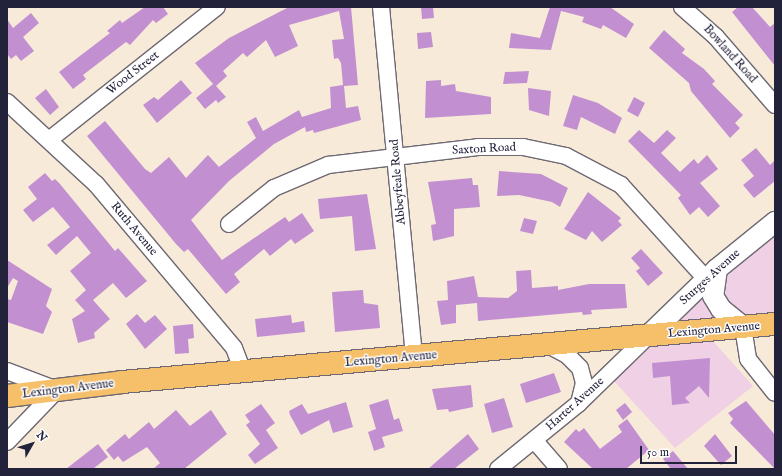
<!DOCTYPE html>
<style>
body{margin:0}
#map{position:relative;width:782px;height:476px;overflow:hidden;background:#f8ead8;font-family:"IM FELL English",serif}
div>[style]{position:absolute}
.built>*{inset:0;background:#f0d0e4}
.building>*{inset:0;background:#c290d1}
.roads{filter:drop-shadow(1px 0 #6d6872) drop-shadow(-1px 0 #6d6872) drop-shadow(0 1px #6d6872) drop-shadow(0 -1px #6d6872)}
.minor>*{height:16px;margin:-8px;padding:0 8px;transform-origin:8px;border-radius:8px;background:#fff}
.tertiary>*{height:20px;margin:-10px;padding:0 10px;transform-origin:10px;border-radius:10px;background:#fff}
.primary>*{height:22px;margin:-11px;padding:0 11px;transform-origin:11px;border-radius:11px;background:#f6c06b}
span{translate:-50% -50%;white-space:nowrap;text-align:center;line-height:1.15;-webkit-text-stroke:3px #fff;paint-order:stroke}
.street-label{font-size:12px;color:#22223b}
.frame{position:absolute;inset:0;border:8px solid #22223b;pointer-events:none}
.north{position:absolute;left:12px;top:424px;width:40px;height:40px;-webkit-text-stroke:3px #fff;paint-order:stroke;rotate:51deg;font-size:11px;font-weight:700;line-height:16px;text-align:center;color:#22223b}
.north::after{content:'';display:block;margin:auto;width:14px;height:18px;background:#22223b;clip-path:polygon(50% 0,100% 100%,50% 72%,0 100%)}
.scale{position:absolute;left:640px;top:446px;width:97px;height:18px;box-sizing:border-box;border:2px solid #22223b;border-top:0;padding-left:5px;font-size:12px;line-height:14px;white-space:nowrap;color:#22223b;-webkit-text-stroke:3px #fff;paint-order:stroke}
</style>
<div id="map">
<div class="built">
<div style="clip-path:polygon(775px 232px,775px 329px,705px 332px,753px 386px,675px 448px,614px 381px)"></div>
</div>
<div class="building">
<div style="clip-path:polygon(145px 7px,163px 7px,168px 14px,156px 23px,153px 20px,130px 45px,126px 42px,83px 75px,86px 79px,73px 89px,59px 72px,110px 33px,107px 31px,120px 20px,122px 23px)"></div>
<div style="clip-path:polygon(289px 7px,351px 7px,358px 85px,344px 86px,346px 108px,358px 106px,361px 120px,314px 133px,313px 130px,306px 132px,305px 127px,274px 144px,229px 181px,191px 220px,222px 260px,285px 217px,289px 222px,302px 213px,314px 231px,295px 244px,291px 239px,270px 256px,264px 249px,234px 274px,240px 282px,226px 294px,188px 249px,184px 252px,176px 244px,87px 136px,105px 121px,145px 169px,151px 173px,169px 157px,186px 178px,208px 155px,219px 167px,256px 138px,247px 122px,256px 117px,263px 131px,299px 110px,302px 117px,331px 108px,330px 87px,343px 85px,341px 63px,338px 58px,334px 59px,332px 40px,344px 39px,339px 11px,289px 25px,298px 46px,275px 57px,266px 40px,247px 57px,243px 53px,223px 71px,227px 76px,216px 86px,226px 97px,218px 103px,216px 100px,205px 109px,196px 98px,213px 84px,195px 63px,229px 38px)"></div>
<div style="clip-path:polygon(421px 7px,433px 7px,434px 18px,422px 19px)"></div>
<div style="clip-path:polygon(550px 7px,610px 7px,634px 24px,626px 38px,603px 25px,601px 29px,582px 22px,584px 17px,561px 11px,551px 50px,509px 48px,511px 33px,540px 38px)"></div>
<div style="clip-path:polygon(738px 7px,752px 7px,770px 27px,775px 23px,775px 66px,732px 12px)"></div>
<div style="clip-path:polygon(31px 13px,39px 23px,23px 37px,34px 51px,21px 61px,16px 55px,11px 59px,7px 54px,7px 19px,13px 28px)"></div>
<div style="clip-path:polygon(664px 30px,685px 49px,682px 53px,704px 69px,715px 81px,712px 84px,743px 115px,735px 123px,740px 128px,730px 138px,691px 91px,689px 83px,649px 48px)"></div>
<div style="clip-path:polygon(431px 32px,433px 47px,418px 49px,417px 33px)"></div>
<div style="clip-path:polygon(529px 71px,527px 83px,503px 84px,505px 72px)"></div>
<div style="clip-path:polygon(181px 80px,192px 93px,157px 123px,143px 105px,154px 97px,158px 100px)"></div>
<div style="clip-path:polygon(441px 80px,441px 86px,455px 84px,456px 91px,491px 97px,491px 114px,425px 118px,426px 81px)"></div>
<div style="clip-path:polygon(528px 88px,551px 91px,549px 116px,529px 110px)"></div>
<div style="clip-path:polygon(46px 89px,59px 107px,50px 115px,35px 98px)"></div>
<div style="clip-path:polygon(573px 95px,598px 103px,622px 118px,615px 134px,581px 117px,577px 130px,563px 126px)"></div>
<div style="clip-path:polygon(634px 97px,645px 103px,638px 117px,627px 111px)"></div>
<div style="clip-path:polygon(639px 130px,654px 143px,667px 130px,676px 138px,661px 153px,680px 172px,694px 159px,698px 164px,707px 155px,718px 169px,700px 183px,720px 206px,708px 217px,699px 207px,690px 215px,678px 198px,681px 195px,628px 141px)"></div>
<div style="clip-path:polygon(756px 148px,770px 165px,775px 160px,775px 181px,754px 198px,743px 185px,754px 176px,741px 160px)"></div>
<div style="clip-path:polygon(499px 171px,541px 174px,568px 188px,560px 207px,552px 202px,519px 195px,497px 196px)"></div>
<div style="clip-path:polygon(45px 173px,52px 181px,55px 179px,60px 184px,115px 251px,118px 248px,147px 281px,126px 298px,113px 283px,93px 300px,110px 319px,94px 333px,95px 338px,78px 343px,72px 319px,85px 311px,75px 300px,86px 290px,70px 271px,91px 253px,77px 236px,56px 255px,47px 245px,70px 227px,53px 207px,33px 222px,23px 210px,37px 199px,28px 187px)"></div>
<div style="clip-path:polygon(472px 178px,473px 185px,478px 185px,480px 207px,454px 209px,454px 236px,433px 241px,431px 225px,436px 224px,428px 182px)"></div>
<div style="clip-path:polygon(588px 192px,621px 218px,618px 221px,622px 225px,602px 242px,592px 231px,586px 240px,564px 229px)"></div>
<div style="clip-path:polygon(367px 194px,376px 249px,355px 251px,352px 216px,320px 219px,318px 199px)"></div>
<div style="clip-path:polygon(524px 218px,537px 221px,533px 234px,520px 231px)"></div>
<div style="clip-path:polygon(641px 249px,663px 273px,648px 286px,636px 271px,640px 268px,631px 258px)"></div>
<div style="clip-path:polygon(7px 260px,52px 289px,46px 306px,52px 312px,43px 334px,7px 322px,7px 299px,11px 300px,18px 281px,13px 278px,7px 288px)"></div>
<div style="clip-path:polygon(531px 270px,532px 288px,558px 286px,558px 290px,589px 284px,625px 284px,627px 308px,591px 310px,592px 314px,583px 315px,582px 312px,478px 321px,477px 303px,456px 305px,456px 323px,441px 325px,437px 301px,448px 300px,447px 281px,474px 276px,478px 297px,508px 298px,517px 291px,516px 271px)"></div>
<div style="clip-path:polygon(363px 290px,364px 303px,378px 305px,380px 328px,335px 332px,332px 292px)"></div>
<div style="clip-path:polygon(137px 314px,145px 323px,155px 315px,167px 329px,145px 349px,126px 324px)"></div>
<div style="clip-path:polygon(291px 315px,292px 323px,304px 321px,305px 332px,257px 337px,255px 319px)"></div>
<div style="clip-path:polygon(193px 324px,194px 338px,188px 339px,189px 353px,175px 354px,173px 326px)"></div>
<div style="clip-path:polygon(710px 358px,709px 398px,699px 386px,685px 398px,690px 403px,672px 405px,670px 376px,653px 378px,652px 363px)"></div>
<div style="clip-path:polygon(554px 373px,561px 392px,526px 403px,520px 384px)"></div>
<div style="clip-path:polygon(471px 385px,473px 407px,449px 412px,448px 409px,437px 410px,432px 389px)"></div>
<div style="clip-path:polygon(504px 398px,513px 427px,492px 433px,484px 404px)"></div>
<div style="clip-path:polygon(388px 399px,394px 420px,399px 418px,403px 431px,382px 437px,385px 447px,374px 451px,368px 432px,376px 429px,369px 405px)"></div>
<div style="clip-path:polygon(746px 401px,775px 435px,775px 469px,730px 423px,733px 419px,728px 413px)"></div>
<div style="clip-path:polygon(346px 402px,353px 427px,333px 433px,329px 420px,301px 435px,290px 415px,289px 411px,302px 404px,308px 414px)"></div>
<div style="clip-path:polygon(625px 403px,632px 412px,623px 420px,616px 410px)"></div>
<div style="clip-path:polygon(261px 404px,275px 423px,266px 430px,278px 448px,255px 464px,248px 455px,260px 444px,246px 425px,250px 422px,245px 415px)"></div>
<div style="clip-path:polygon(176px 410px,190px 426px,211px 410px,227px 434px,184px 469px,153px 469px,160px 463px,147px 447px,123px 462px,118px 456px,114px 460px,106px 450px,125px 434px,129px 439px,149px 422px,154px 429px)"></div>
<div style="clip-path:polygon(627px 419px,649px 450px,626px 469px,593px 469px,564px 442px,576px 429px,579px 432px,584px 428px,600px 449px,622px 432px,618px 426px)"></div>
<div style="clip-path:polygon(468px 434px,479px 449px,454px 469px,428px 469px)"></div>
<div style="clip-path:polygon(715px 434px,732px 456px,721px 465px,704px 446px)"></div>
<div style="clip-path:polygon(98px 444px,108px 457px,93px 469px,66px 469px)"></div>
<div style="clip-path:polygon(673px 451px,688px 469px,671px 469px,663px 459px)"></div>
</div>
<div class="roads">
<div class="minor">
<div style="left:381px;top:7px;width:351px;rotate:84.6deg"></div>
<div style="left:682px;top:7px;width:45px;rotate:41.4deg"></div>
<div style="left:716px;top:37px;width:90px;rotate:49.1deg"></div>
<div style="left:7px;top:102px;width:121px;rotate:42.7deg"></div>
<div style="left:96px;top:184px;width:214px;rotate:49.9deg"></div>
<div style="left:234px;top:348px;width:25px;rotate:69deg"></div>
<div style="left:49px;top:140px;width:214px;rotate:-38.4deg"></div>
<div style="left:229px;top:224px;width:58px;rotate:-38.7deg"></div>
<div style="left:274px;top:188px;width:59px;rotate:-23.1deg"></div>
<div style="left:328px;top:165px;width:151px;rotate:-6.8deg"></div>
<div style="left:478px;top:147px;width:45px"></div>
<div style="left:523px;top:147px;width:44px;rotate:11.8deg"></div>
<div style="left:566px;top:156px;width:62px;rotate:27.8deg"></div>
<div style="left:621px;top:185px;width:127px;rotate:47.9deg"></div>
<div style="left:743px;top:327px;width:32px;rotate:81deg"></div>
<div style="left:748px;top:359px;width:43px;rotate:51.5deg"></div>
<div style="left:546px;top:344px;width:24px;rotate:28deg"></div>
<div style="left:567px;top:355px;width:18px;rotate:45deg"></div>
<div style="left:580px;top:368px;width:16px;rotate:75deg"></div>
<div style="left:584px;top:383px;width:21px;rotate:104deg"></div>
<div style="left:7px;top:371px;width:53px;rotate:20.8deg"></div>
<div style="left:57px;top:390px;width:72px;rotate:133.9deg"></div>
<div style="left:534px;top:440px;width:38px;rotate:49deg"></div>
<div style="left:498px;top:469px;width:103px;rotate:-39.1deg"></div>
<div style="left:578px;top:404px;width:98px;rotate:-44.2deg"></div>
</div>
<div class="tertiary">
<div style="left:717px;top:269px;width:27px;rotate:98deg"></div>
<div style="left:713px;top:296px;width:15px;rotate:58deg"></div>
<div style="left:721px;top:309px;width:28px;rotate:39deg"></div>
<div style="left:648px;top:336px;width:96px;rotate:-44.2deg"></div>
<div style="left:717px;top:269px;width:75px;rotate:-39deg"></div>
</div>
<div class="primary">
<div style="left:7px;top:396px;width:116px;rotate:-6.9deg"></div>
<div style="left:122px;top:382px;width:656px;rotate:-5.08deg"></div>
</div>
</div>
<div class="street-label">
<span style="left:730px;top:54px;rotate:48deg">Bowland Road</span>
<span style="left:133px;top:73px;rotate:-38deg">Wood Street</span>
<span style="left:484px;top:149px;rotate:-3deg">Saxton Road</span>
<span style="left:398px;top:182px;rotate:-95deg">Abbeyfeale Road</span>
<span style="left:134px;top:229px;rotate:50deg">Ruth Avenue</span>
<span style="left:710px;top:277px;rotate:-42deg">Sturges Avenue</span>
<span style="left:714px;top:330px;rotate:-5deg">Lexington Avenue</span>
<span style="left:391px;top:359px;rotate:-5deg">Lexington Avenue</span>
<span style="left:68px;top:389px;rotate:-7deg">Lexington Avenue</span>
<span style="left:575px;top:404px;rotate:-42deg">Harter Avenue</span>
</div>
<div class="frame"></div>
<div class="north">N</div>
<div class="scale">50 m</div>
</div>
